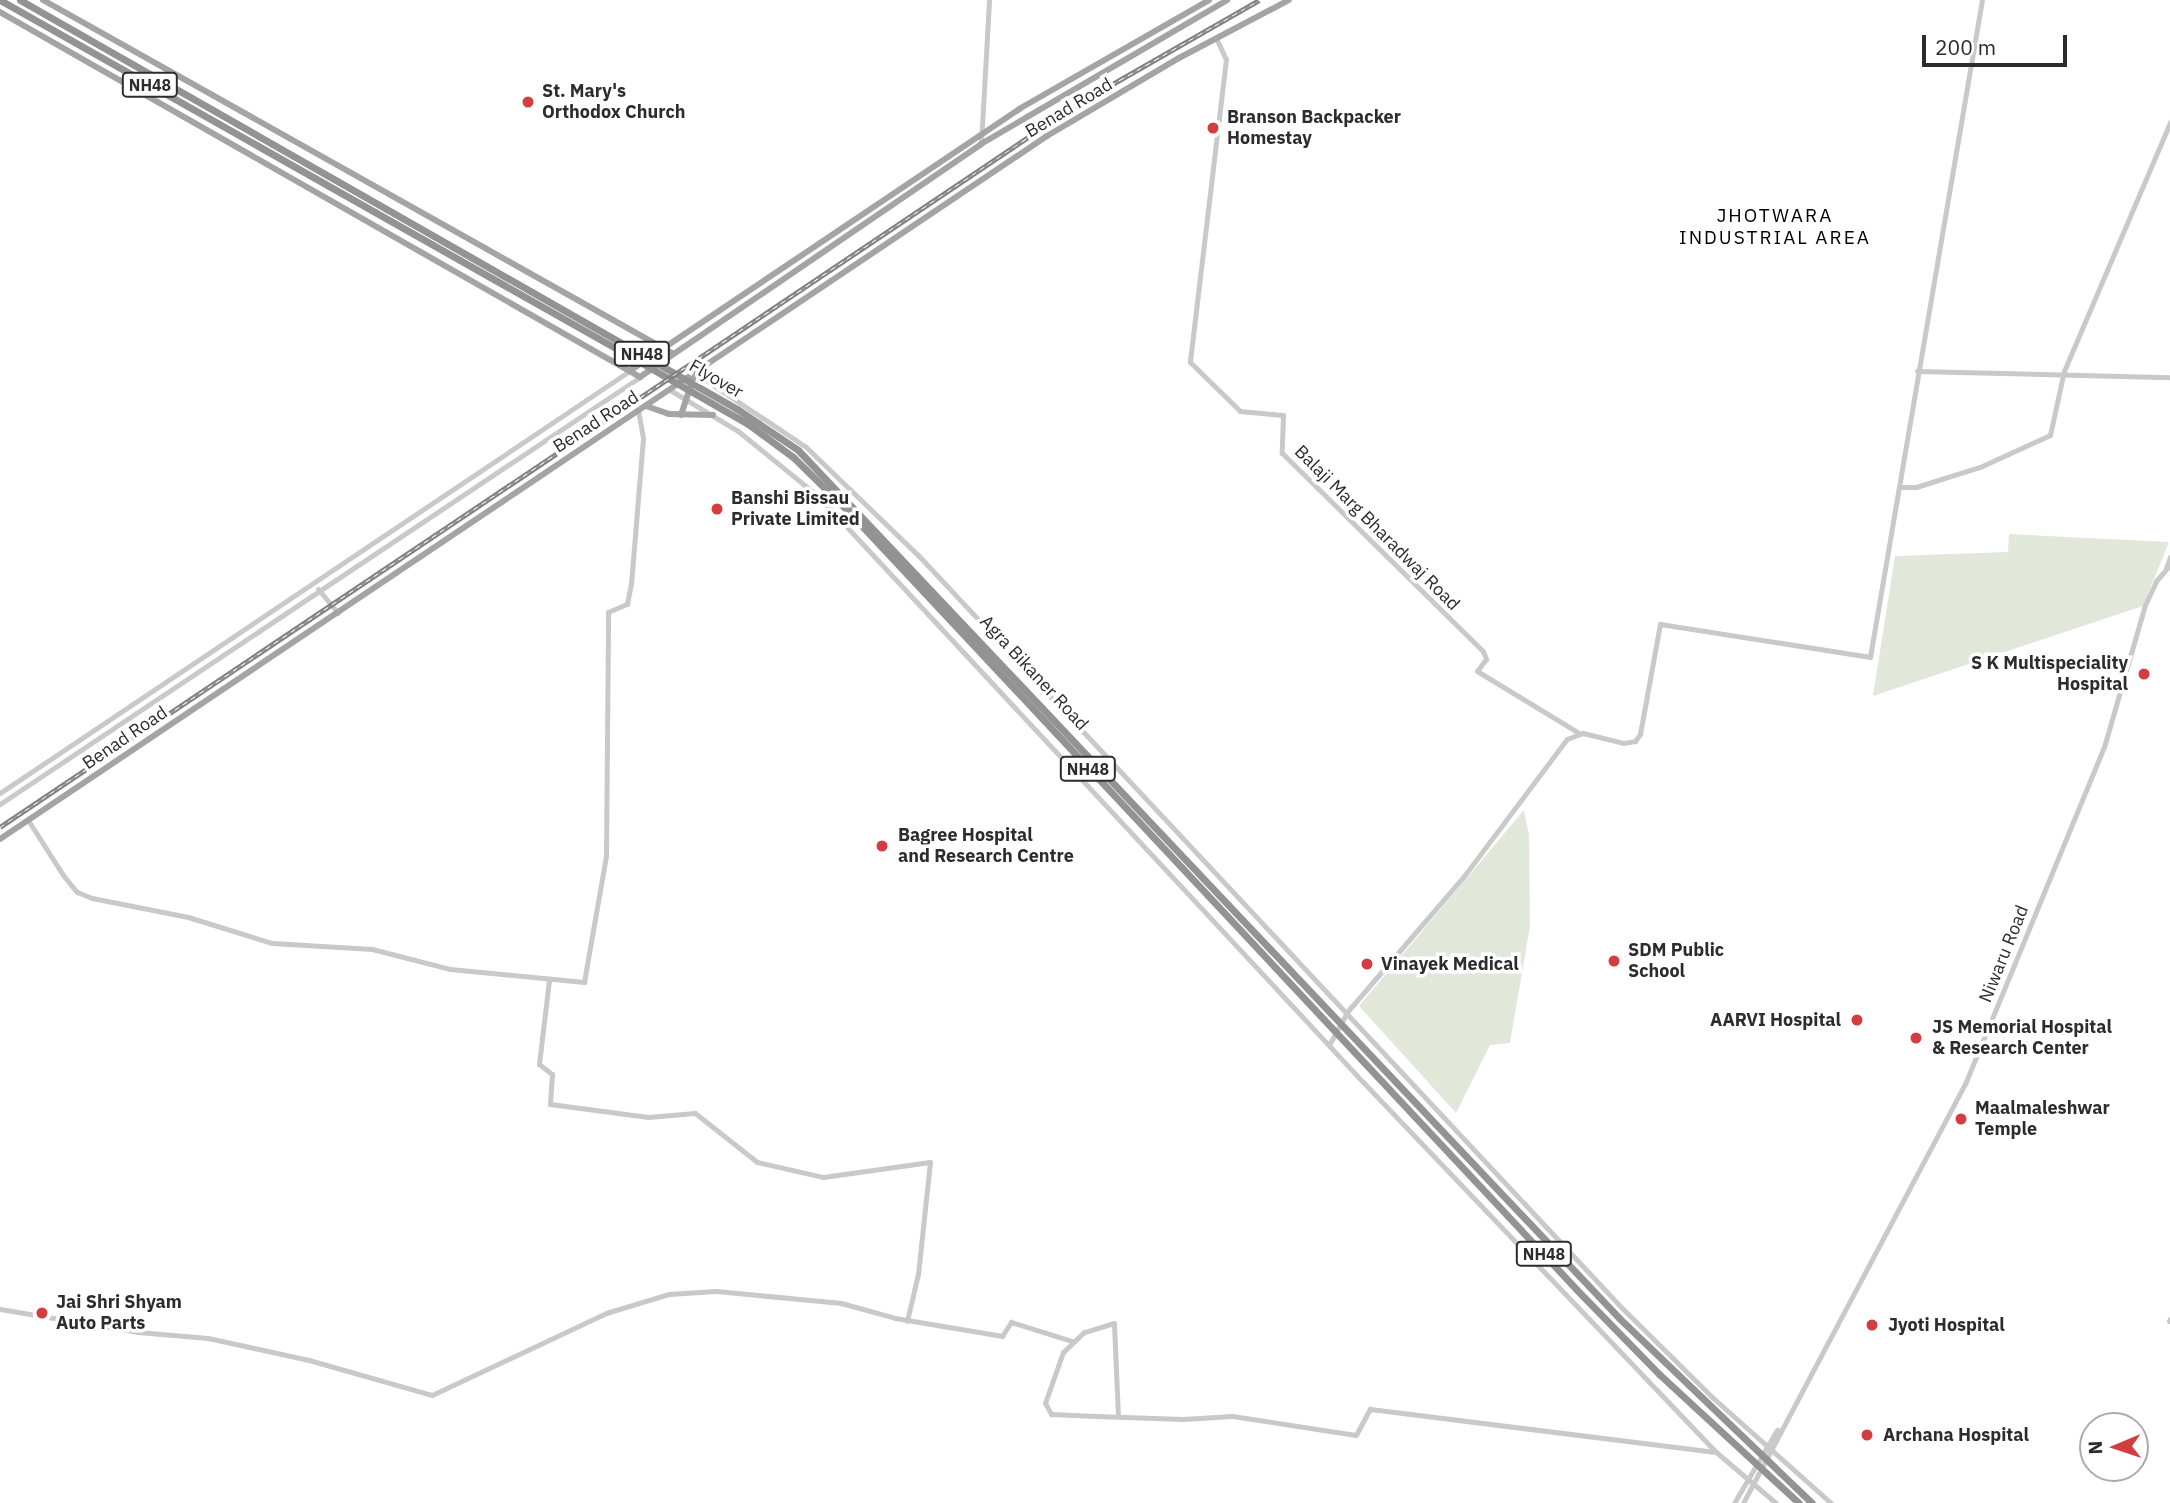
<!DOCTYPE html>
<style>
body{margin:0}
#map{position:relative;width:2170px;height:1503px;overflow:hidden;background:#fff;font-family:"IBM Plex Sans",sans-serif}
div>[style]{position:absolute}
.green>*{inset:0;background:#e1e8da}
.minor>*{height:5px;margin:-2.5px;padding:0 2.5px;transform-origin:2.5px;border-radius:2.5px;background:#c9c9c9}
.major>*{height:6px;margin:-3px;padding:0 3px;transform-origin:3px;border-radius:3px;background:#a4a4a4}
.highway>*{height:7px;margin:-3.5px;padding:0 3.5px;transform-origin:3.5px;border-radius:3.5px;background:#939393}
.rail>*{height:4.5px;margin-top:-2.25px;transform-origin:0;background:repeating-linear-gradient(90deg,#fff 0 5px,#818181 0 10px);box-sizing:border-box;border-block:2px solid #818181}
.dots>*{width:19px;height:19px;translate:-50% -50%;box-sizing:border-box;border:4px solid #fff;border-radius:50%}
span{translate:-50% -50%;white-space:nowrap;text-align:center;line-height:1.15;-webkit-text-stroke:7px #fff;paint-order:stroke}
.shield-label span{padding:2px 5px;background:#fff;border:2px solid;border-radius:5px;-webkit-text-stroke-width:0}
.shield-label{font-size:16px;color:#2c2c2c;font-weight:700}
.poi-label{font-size:18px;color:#2c2c2c;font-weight:700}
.left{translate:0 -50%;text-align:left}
.right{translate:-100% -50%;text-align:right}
.street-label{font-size:18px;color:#2c2c2c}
.neighbourhood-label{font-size:19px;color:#000;letter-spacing:2px}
.north{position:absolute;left:2079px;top:1412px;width:70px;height:70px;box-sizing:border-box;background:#fff;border:2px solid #ababab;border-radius:50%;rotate:268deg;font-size:19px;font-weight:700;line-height:28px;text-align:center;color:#2c2c2c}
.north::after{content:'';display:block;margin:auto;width:24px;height:32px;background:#d23e40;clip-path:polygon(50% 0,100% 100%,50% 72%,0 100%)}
.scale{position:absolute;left:1922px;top:35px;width:145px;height:32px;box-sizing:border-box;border:4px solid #2c2c2c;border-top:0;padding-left:9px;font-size:21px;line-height:24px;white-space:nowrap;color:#2c2c2c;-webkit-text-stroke:5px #fff;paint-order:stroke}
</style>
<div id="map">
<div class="green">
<div style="clip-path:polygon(2009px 534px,2169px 542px,2143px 606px,1873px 696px,1895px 556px,2008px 552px)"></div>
<div style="clip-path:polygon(1524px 810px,1529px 835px,1530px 926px,1510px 1043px,1490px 1045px,1456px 1113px,1359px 1006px)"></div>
</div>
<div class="minor">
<div style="left:1216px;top:38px;width:23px;rotate:65deg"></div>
<div style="left:1226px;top:59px;width:305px;rotate:96.8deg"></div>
<div style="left:1190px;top:362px;width:70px;rotate:44.4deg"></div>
<div style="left:1240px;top:411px;width:43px;rotate:5.3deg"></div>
<div style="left:1283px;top:415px;width:38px;rotate:92deg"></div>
<div style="left:1282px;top:453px;width:282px;rotate:44.6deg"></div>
<div style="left:1483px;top:651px;width:9px;rotate:69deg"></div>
<div style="left:1486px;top:659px;width:15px;rotate:127deg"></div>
<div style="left:1477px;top:671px;width:119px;rotate:31.3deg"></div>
<div style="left:981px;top:144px;width:144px;rotate:-86.8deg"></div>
<div style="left:1917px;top:371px;width:253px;rotate:1.4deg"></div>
<div style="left:695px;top:373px;width:133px;rotate:33.7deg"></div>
<div style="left:806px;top:447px;width:156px;rotate:44deg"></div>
<div style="left:918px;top:555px;width:1031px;rotate:46.93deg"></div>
<div style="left:1622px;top:1308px;width:127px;rotate:44.7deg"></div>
<div style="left:1712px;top:1397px;width:159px;rotate:41.7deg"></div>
<div style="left:670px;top:390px;width:79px;rotate:31.1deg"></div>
<div style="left:738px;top:431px;width:103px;rotate:39.1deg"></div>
<div style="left:818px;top:496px;width:800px;rotate:47.08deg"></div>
<div style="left:1363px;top:1082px;width:511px;rotate:46.35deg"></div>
<div style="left:1716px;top:1452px;width:79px;rotate:40.4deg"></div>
<div style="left:1899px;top:487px;width:17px"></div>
<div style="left:1916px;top:487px;width:67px;rotate:-17.4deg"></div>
<div style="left:1980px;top:467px;width:77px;rotate:-24.6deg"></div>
<div style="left:2050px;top:435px;width:66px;rotate:-77.7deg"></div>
<div style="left:2064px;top:371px;width:271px;rotate:-66.9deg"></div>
<div style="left:2166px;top:568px;width:12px;rotate:-70deg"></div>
<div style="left:318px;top:589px;width:31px;rotate:50deg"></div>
<div style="left:0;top:793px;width:760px;rotate:-33.84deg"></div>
<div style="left:0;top:804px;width:769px;rotate:-33.71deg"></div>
<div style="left:28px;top:820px;width:65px;rotate:57.5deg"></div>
<div style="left:63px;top:875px;width:22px;rotate:51deg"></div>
<div style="left:77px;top:892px;width:16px;rotate:22deg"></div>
<div style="left:92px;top:898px;width:98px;rotate:11.2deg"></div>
<div style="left:188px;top:917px;width:88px;rotate:17.2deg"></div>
<div style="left:272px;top:943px;width:100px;rotate:3.4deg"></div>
<div style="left:372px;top:949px;width:81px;rotate:14.4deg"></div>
<div style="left:450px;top:969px;width:135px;rotate:5.5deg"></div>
<div style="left:584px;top:982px;width:128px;rotate:-80.1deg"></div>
<div style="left:606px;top:856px;width:244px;rotate:-89.5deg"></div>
<div style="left:608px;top:612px;width:21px;rotate:-23deg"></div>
<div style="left:627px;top:604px;width:20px;rotate:-79deg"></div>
<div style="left:631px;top:584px;width:146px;rotate:-85.3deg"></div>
<div style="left:643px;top:438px;width:28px;rotate:-100deg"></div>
<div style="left:549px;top:980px;width:85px;rotate:96.8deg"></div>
<div style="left:539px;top:1064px;width:16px;rotate:38deg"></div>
<div style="left:552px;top:1074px;width:30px;rotate:94deg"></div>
<div style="left:550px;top:1104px;width:99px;rotate:7.6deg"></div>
<div style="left:648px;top:1117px;width:47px;rotate:-4.9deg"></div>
<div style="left:695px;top:1113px;width:79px;rotate:38.3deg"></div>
<div style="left:757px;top:1162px;width:68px;rotate:12.8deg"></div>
<div style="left:823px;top:1177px;width:108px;rotate:-8deg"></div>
<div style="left:930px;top:1162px;width:113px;rotate:96.1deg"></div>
<div style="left:918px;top:1274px;width:48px;rotate:103.2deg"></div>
<div style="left:1329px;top:1045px;width:38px;rotate:-61deg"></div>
<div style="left:1347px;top:1012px;width:179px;rotate:-49.3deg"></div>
<div style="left:1464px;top:876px;width:171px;rotate:-53.1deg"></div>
<div style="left:1567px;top:739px;width:17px;rotate:-21deg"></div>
<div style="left:1583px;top:733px;width:41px;rotate:14deg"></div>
<div style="left:1623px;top:743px;width:12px;rotate:-9deg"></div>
<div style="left:1635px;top:741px;width:9px;rotate:-54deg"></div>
<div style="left:1640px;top:734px;width:112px;rotate:-79.7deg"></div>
<div style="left:1660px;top:624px;width:213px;rotate:8.9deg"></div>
<div style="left:1870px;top:657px;width:666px;rotate:-80.33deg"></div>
<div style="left:0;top:1309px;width:140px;rotate:9.5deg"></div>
<div style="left:138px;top:1332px;width:70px;rotate:4.9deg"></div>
<div style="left:208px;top:1338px;width:103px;rotate:12.3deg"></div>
<div style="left:309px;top:1360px;width:128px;rotate:15.9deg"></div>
<div style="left:432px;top:1395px;width:192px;rotate:-25.2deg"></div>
<div style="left:606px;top:1313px;width:66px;rotate:-16.8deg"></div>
<div style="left:669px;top:1294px;width:47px;rotate:-3.7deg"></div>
<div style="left:716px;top:1291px;width:126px;rotate:5.5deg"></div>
<div style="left:841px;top:1303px;width:56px;rotate:15.5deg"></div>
<div style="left:895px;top:1318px;width:109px;rotate:9.5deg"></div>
<div style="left:1002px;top:1336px;width:17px;rotate:-57deg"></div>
<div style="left:1011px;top:1322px;width:64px;rotate:17.3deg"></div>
<div style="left:2169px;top:1321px;width:2px;rotate:-63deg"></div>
<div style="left:1118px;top:1416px;width:93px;rotate:-92.5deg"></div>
<div style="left:1114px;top:1323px;width:31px;rotate:163deg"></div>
<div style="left:1084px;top:1332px;width:29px;rotate:136deg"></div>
<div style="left:1063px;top:1352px;width:54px;rotate:109.4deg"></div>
<div style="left:1045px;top:1403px;width:13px;rotate:61deg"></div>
<div style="left:1051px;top:1414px;width:45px;rotate:2.5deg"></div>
<div style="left:1096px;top:1416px;width:87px;rotate:2deg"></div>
<div style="left:1183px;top:1419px;width:49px;rotate:-3.5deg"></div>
<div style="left:1232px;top:1416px;width:125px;rotate:8.7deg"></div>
<div style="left:1356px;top:1435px;width:30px;rotate:-62deg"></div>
<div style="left:1370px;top:1409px;width:348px;rotate:7.1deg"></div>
<div style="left:1734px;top:1503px;width:85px;rotate:-59.5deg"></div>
<div style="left:1743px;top:1503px;width:474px;rotate:-62.1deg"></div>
<div style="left:1965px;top:1084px;width:365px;rotate:-67.6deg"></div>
<div style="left:2104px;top:747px;width:148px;rotate:-73.9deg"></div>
<div style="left:2145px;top:605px;width:26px;rotate:-65deg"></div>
<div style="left:2156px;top:581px;width:21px;rotate:-49deg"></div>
</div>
<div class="major">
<div style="left:43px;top:0;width:721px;rotate:29.3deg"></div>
<div style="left:0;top:12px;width:737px;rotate:29.7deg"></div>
<div style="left:640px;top:377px;width:413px;rotate:-34.3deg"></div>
<div style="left:981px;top:144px;width:285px;rotate:-30.3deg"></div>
<div style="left:631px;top:370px;width:468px;rotate:-33.9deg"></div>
<div style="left:1019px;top:109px;width:219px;rotate:-29.8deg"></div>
<div style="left:646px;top:406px;width:24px;rotate:19deg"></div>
<div style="left:669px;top:414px;width:44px;rotate:1.3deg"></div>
<div style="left:681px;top:415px;width:44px;rotate:-71.6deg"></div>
<div style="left:0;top:839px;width:1261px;rotate:-33.88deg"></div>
<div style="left:1047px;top:136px;width:153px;rotate:-30.6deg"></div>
<div style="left:1179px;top:58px;width:124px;rotate:-27.8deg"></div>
</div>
<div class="highway">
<div style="left:0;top:0;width:735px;rotate:29.49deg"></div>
<div style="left:640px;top:362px;width:125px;rotate:29.9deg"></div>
<div style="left:748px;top:424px;width:56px;rotate:36.3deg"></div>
<div style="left:793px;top:457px;width:78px;rotate:44.5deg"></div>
<div style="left:849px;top:512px;width:1064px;rotate:46.9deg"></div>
<div style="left:1576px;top:1289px;width:119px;rotate:45.7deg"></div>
<div style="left:1659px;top:1374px;width:190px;rotate:42.7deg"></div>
<div style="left:20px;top:0;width:825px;rotate:29.7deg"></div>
<div style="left:737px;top:409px;width:73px;rotate:33.9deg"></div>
<div style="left:798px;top:450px;width:1195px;rotate:46.59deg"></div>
<div style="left:1619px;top:1318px;width:267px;rotate:43.8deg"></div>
</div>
<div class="rail">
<div style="left:0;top:827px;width:1296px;rotate:-33.86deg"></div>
<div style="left:1076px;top:105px;width:211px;rotate:-29.8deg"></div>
</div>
<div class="dots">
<div style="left:528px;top:102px;background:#d23e40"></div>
<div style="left:1213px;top:128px;background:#d23e40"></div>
<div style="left:717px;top:509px;background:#d23e40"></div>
<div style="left:2144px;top:674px;background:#d23e40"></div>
<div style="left:882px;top:846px;background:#d23e40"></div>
<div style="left:1614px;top:961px;background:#d23e40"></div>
<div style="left:1367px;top:964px;background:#d23e40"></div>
<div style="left:1857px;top:1020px;background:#d23e40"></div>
<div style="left:1916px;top:1038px;background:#d23e40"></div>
<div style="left:1961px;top:1119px;background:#d23e40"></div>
<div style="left:42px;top:1313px;background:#d23e40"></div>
<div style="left:1872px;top:1325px;background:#d23e40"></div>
<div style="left:1867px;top:1435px;background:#d23e40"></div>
</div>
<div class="shield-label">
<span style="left:150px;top:85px">NH48</span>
<span style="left:642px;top:354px">NH48</span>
<span style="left:1088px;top:769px">NH48</span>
<span style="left:1544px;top:1254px">NH48</span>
</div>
<div class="poi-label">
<span class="left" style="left:542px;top:102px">St. Mary's<br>Orthodox Church</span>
<span class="left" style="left:1227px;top:128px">Branson Backpacker<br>Homestay</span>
<span class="left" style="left:731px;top:509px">Banshi Bissau<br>Private Limited</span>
<span class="right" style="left:2128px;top:674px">S K Multispeciality<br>Hospital</span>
<span class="left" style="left:898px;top:846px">Bagree Hospital<br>and Research Centre</span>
<span class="left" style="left:1628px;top:961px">SDM Public<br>School</span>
<span class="left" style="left:1381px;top:964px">Vinayek Medical</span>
<span class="right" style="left:1841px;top:1020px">AARVI Hospital</span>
<span class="left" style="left:1932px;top:1038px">JS Memorial Hospital<br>&amp; Research Center</span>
<span class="left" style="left:1975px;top:1119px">Maalmaleshwar<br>Temple</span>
<span class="left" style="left:56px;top:1313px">Jai Shri Shyam<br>Auto Parts</span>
<span class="left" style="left:1888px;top:1325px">Jyoti Hospital</span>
<span class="left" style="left:1883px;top:1435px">Archana Hospital</span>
</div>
<div class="street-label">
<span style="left:1069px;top:108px;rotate:-31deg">Benad Road</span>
<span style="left:716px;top:379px;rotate:30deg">Flyover</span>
<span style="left:596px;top:422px;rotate:-33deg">Benad Road</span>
<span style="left:1377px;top:528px;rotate:45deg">Balaji Marg Bharadwaj Road</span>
<span style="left:1034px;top:673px;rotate:47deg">Agra Bikaner Road</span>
<span style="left:125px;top:738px;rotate:-34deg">Benad Road</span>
<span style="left:2004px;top:954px;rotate:-68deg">Niwaru Road</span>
</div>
<div class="neighbourhood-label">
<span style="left:1775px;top:227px">JHOTWARA<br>INDUSTRIAL AREA</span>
</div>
<div class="north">N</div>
<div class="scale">200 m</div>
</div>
